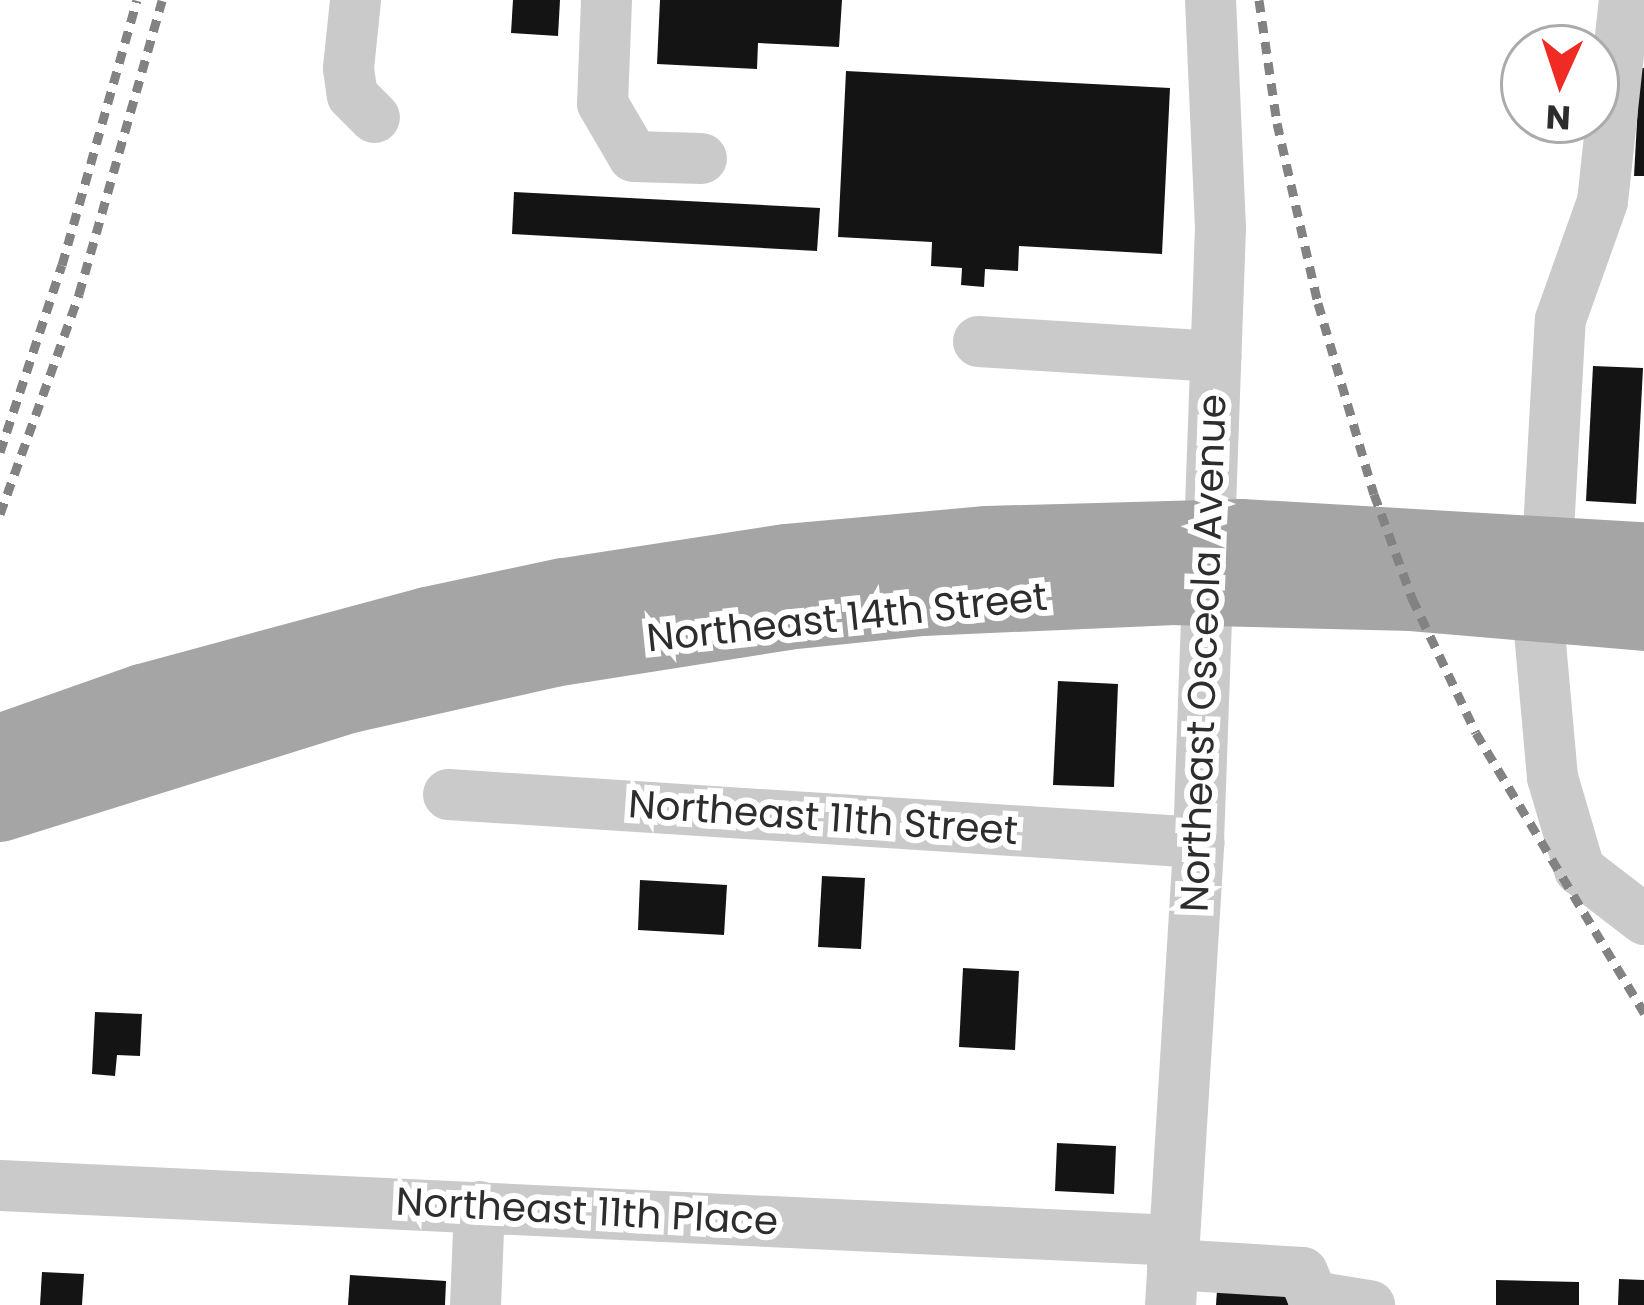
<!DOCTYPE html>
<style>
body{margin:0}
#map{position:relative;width:1644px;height:1305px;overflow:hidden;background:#fff;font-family:Poppins,sans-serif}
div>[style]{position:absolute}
.building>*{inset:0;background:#141414}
.minor>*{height:51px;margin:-25.5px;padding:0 25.5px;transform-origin:25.5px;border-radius:25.5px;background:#cacaca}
.major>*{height:66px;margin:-33px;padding:0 33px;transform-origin:33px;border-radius:33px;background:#a5a5a5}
.rail>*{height:9px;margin-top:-4.5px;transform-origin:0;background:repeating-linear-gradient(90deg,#828282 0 12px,transparent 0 21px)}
span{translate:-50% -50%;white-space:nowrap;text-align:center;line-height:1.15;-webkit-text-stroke:12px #fff;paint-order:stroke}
.street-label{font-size:39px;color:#2d2d2d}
.north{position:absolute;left:1500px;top:24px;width:120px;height:120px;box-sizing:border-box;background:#fff;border:3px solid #ababab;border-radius:50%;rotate:183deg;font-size:33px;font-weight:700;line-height:48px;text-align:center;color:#2d2d2d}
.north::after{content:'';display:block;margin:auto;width:42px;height:54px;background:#f02b23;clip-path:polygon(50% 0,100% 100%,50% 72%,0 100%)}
</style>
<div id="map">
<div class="building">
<div style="clip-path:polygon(513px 0,560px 0,558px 36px,511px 33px)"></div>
<div style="clip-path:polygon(660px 0,842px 0,839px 47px,758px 43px,757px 69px,657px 64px)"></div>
<div style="clip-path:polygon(1640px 68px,1644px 68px,1644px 176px,1634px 176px)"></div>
<div style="clip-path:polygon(846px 71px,1170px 88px,1162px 254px,1019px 246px,1018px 271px,985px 269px,984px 287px,961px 285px,962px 268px,931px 266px,932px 242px,838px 237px)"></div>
<div style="clip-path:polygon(514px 192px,820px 208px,817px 251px,512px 234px)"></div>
<div style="clip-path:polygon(1593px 366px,1643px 368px,1636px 504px,1586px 501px)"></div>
<div style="clip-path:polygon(1058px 681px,1118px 684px,1114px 787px,1053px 785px)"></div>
<div style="clip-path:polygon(822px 876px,865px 878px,861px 949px,818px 947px)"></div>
<div style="clip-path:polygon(640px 880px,727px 885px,724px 935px,638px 930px)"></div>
<div style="clip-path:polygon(963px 968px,1019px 971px,1015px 1050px,959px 1047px)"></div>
<div style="clip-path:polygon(95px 1012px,142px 1014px,140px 1056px,117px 1055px,115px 1076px,92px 1074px)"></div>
<div style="clip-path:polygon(1057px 1143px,1116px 1146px,1114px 1194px,1055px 1191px)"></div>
<div style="clip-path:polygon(42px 1272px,84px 1274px,82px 1305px,40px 1305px)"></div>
<div style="clip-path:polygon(350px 1275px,446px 1281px,445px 1305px,348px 1305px)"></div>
<div style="clip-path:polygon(1619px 1279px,1644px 1280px,1644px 1305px,1618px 1305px)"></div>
<div style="clip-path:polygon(1496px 1280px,1579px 1282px,1579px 1305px,1496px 1305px)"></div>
<div style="clip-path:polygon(1217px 1290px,1295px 1293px,1295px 1305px,1216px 1305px)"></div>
</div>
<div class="minor">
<div style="left:355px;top:0;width:68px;rotate:95.9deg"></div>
<div style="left:348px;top:68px;width:27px;rotate:82deg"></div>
<div style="left:352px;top:95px;width:31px;rotate:45deg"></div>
<div style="left:606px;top:0;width:103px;rotate:92.2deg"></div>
<div style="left:602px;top:103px;width:61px;rotate:59.7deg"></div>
<div style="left:633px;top:156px;width:68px;rotate:1.7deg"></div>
<div style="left:978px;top:341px;width:238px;rotate:3.6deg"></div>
<div style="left:1547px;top:548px;width:229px;rotate:-86.8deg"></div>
<div style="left:1560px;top:319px;width:125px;rotate:-70.4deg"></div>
<div style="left:1602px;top:201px;width:202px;rotate:-83.8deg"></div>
<div style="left:1537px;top:609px;width:169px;rotate:84.9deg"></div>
<div style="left:1552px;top:777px;width:96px;rotate:73.6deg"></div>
<div style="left:1579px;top:869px;width:82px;rotate:37.6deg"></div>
<div style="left:448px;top:794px;width:752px;rotate:3.66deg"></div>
<div style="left:0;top:1185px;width:1174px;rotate:2.68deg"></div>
<div style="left:1172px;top:1264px;width:130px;rotate:3.5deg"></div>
<div style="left:1302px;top:1272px;width:26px;rotate:67deg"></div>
<div style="left:1312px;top:1296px;width:58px;rotate:9deg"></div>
<div style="left:475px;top:1305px;width:99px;rotate:-87.7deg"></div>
<div style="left:1170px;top:1305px;width:464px;rotate:-86.5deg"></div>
<div style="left:1198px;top:842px;width:614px;rotate:-87.95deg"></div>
<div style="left:1220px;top:228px;width:228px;rotate:-92.5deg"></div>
</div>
<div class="major">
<div style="left:0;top:747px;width:151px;rotate:-19.4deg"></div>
<div style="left:142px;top:697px;width:295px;rotate:-15.1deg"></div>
<div style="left:427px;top:620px;width:140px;rotate:-12deg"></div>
<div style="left:564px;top:591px;width:224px;rotate:-8.7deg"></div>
<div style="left:785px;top:557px;width:203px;rotate:-5.1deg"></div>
<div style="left:987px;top:539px;width:254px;rotate:-1.6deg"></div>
<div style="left:1241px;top:532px;width:404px;rotate:3.3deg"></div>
<div style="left:0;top:809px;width:367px;rotate:-17.3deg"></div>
<div style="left:350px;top:700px;width:209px;rotate:-12.7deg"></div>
<div style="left:554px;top:654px;width:236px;rotate:-9deg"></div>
<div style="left:787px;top:617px;width:136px;rotate:-5.9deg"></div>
<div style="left:922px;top:603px;width:247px;rotate:-2.5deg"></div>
<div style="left:1169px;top:592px;width:243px;rotate:1.4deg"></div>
<div style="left:1412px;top:598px;width:233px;rotate:4.9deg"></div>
</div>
<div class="rail">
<div style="left:1259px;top:0;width:124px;rotate:81.7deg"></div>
<div style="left:1277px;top:123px;width:185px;rotate:77.2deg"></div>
<div style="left:1318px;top:303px;width:199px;rotate:73.7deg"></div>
<div style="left:1374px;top:494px;width:111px;rotate:69.9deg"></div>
<div style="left:1412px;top:598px;width:149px;rotate:64.6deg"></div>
<div style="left:1476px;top:733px;width:327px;rotate:59deg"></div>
<div style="left:0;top:452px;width:197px;rotate:-71.7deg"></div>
<div style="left:62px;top:265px;width:275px;rotate:-74.2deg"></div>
<div style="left:0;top:514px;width:234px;rotate:-70.2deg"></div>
<div style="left:79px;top:294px;width:305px;rotate:-74.2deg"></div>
</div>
<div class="street-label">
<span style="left:847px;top:618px;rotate:-6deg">Northeast 14th Street</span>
<span style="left:1204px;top:653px;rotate:-88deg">Northeast Osceola Avenue</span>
<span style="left:823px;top:818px;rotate:4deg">Northeast 11th Street</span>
<span style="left:587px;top:1212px;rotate:3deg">Northeast 11th Place</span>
</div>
<div class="north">N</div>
</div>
